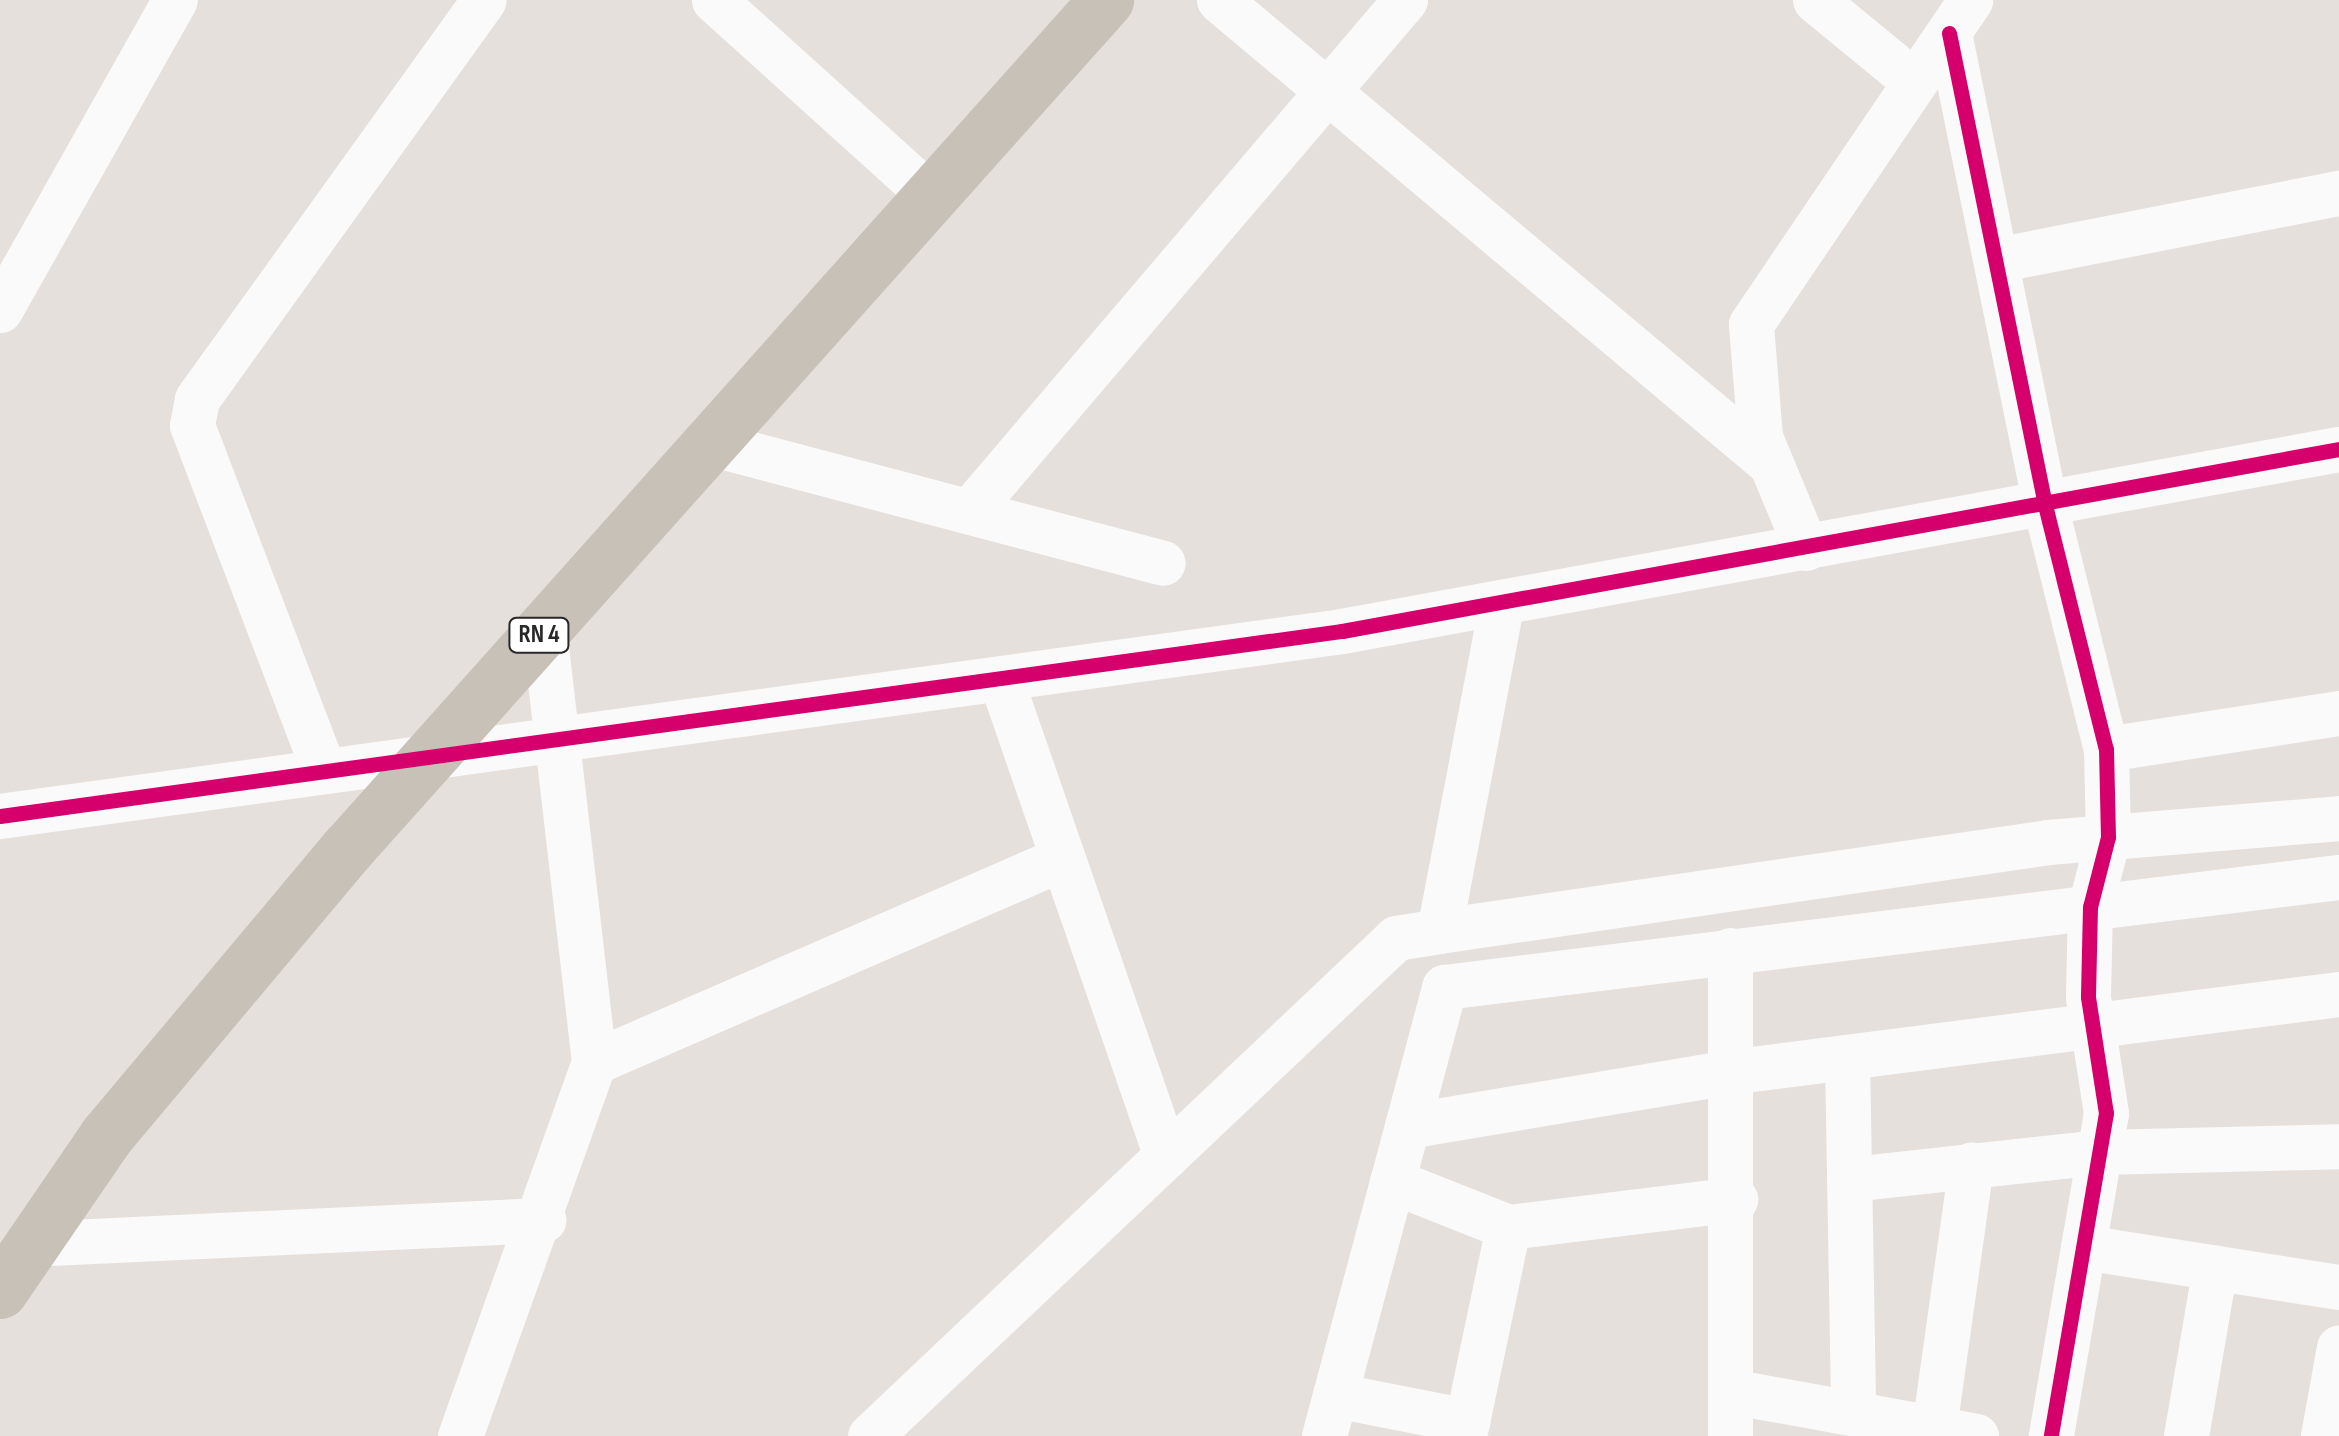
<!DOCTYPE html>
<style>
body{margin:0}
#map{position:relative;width:2339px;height:1436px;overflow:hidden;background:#e6e0dd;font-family:"Sofia Sans Condensed",sans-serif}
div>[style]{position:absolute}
.street>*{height:45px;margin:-22.5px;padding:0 22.5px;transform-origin:22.5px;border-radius:22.5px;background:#fbfafa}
.primary>*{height:55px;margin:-27.5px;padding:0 27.5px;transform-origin:27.5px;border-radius:27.5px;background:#c7c1b8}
.cycleway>*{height:15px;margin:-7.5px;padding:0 7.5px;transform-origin:7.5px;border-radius:7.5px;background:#d6006c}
span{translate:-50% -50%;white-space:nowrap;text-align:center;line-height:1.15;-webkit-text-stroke:9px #fff;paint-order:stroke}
.shield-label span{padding:2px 8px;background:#fff;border:2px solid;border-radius:8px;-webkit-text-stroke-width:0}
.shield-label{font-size:25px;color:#282828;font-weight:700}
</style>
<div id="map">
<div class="street">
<div style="left:714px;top:0;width:291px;rotate:42.1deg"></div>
<div style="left:1219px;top:0;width:721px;rotate:40.05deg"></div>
<div style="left:1815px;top:0;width:129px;rotate:39.4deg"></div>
<div style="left:1949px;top:33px;width:482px;rotate:78.5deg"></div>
<div style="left:2045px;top:505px;width:252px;rotate:76deg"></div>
<div style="left:2106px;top:749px;width:88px;rotate:88.7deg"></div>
<div style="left:2108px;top:837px;width:72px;rotate:104.4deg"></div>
<div style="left:2090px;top:907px;width:90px;rotate:91.3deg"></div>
<div style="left:2088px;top:997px;width:117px;rotate:81.2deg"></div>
<div style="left:2106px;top:1113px;width:328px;rotate:99.7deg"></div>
<div style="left:1996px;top:260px;width:349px;rotate:-11.1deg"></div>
<div style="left:0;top:310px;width:356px;rotate:-60.6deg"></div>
<div style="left:713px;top:444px;width:465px;rotate:14.8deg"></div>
<div style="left:971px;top:509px;width:669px;rotate:-49.55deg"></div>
<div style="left:1806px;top:548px;width:120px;rotate:-112.5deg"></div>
<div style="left:1760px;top:437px;width:113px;rotate:-94.6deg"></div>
<div style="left:1751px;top:324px;width:391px;rotate:-55.9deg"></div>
<div style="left:1001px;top:680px;width:504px;rotate:70.88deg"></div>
<div style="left:2106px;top:749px;width:236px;rotate:-8.8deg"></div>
<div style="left:324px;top:771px;width:370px;rotate:-110.9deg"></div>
<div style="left:192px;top:425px;width:26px;rotate:-79deg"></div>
<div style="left:197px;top:399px;width:491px;rotate:-54.3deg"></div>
<div style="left:0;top:816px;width:1355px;rotate:-7.85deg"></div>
<div style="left:1342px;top:631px;width:1013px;rotate:-10.35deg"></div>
<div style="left:1439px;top:931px;width:615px;rotate:-8.31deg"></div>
<div style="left:2048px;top:842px;width:292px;rotate:-4.7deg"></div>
<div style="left:1730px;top:950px;width:486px;rotate:90deg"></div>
<div style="left:1847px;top:1057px;width:356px;rotate:89deg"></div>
<div style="left:594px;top:1062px;width:511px;rotate:-23.51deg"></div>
<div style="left:1407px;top:1126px;width:334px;rotate:-9.5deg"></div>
<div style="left:1736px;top:1071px;width:608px;rotate:-7.28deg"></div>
<div style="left:1851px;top:1179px;width:249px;rotate:-6.2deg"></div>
<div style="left:2099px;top:1152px;width:240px;rotate:-1.4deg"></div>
<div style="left:1392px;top:1181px;width:125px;rotate:21.6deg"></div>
<div style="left:28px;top:1244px;width:516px;rotate:-2.67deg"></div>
<div style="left:2083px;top:1247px;width:259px;rotate:8.9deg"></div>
<div style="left:1735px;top:1392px;width:245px;rotate:10.3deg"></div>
<div style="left:1335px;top:1395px;width:135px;rotate:11.1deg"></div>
<div style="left:1934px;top:1428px;width:266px;rotate:-82deg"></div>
<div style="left:460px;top:1436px;width:397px;rotate:-70.3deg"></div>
<div style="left:594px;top:1062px;width:436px;rotate:-96.6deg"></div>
<div style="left:870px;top:1436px;width:724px;rotate:-43.43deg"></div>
<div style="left:1396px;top:938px;width:44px;rotate:-9.2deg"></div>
<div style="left:1439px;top:931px;width:335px;rotate:-79.2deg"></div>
<div style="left:1324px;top:1436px;width:465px;rotate:-75deg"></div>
<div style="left:1444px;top:987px;width:902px;rotate:-7.01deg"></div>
<div style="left:1464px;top:1436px;width:214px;rotate:-78.1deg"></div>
<div style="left:1508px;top:1227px;width:229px;rotate:-7deg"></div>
<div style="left:2186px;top:1436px;width:171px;rotate:-80.3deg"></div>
<div style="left:2323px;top:1436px;width:90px;rotate:-79.8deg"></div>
</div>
<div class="primary">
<div style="left:0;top:1291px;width:188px;rotate:-55.6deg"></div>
<div style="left:106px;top:1136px;width:375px;rotate:-50deg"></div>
<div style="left:347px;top:849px;width:1139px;rotate:-48.2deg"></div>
</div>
<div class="cycleway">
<div style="left:1949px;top:33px;width:482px;rotate:78.5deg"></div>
<div style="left:2045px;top:505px;width:252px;rotate:76deg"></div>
<div style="left:2106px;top:749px;width:88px;rotate:88.7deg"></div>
<div style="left:2108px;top:837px;width:72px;rotate:104.4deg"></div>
<div style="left:2090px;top:907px;width:90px;rotate:91.3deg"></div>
<div style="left:2088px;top:997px;width:117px;rotate:81.2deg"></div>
<div style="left:2106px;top:1113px;width:328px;rotate:99.7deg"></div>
<div style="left:0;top:816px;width:1355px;rotate:-7.85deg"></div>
<div style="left:1342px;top:631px;width:1013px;rotate:-10.35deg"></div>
</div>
<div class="shield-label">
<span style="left:539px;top:635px">RN 4</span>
</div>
</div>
